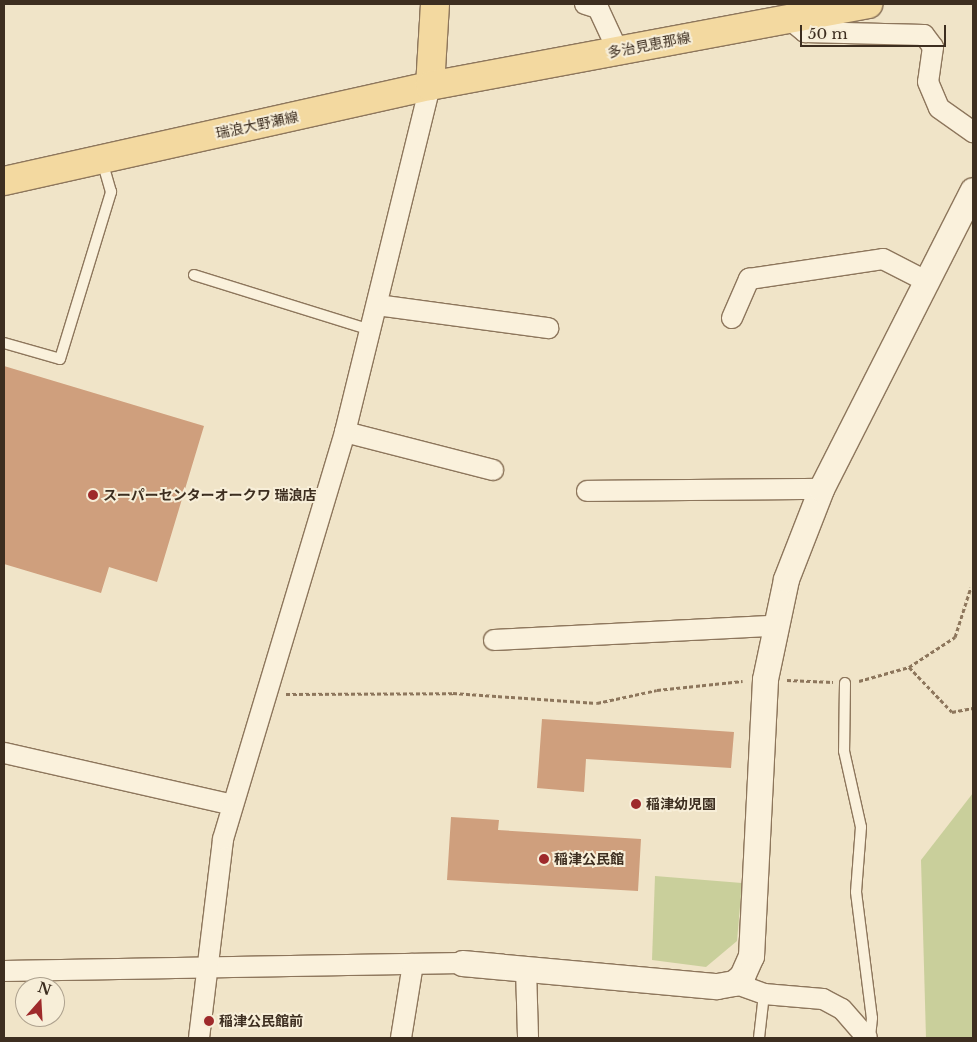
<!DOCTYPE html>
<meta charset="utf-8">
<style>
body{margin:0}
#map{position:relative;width:977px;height:1042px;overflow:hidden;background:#f0e4c8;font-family:"Libre Baskerville","Noto Sans JP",serif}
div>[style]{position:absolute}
.green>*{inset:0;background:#c9cf9b}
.building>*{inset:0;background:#cf9f7d}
.path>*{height:3px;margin-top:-1.5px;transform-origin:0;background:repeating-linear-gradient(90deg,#8d765c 0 4px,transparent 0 6.5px)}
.roads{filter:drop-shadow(1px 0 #8d765c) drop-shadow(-1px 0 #8d765c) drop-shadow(0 1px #8d765c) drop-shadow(0 -1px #8d765c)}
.service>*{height:10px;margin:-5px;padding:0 5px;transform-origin:5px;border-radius:5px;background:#faf1dc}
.minor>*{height:20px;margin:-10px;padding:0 10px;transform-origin:10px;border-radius:10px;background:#faf1dc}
.tertiary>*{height:25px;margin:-12.5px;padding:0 12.5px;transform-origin:12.5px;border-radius:12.5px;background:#faf1dc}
.primary>*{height:28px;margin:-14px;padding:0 14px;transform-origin:14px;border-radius:14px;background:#f3d9a0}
.dots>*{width:14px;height:14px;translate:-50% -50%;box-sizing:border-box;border:2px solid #f7eed8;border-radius:50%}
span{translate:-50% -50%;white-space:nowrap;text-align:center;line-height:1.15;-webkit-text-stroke:4px #f7eed8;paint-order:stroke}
.street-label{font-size:14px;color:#3d2e20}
.poi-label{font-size:14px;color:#3d2e20;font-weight:700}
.left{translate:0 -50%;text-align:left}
.frame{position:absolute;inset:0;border:5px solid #3d2e20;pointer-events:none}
.north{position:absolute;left:15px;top:977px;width:50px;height:50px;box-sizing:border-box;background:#f7eed8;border:1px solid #ada18e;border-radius:50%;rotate:19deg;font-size:14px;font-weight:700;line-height:20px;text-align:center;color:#3d2e20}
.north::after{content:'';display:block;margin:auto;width:18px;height:22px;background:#9e2a2b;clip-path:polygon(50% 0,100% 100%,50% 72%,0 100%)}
.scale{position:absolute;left:800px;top:25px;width:146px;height:22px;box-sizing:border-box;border:2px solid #3d2e20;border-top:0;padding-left:6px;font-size:15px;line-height:18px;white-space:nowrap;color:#3d2e20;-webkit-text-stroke:4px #f7eed8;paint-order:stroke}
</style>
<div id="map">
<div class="green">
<div style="clip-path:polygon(973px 793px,973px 1038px,926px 1038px,921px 860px)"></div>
<div style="clip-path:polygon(655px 876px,742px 883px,737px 941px,706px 967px,652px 960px)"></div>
</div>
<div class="building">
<div style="clip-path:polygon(4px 366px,204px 426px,157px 582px,109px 567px,101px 593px,4px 564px)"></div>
<div style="clip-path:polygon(542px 719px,734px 732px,731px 768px,586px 759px,584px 792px,537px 788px)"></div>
<div style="clip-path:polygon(451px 817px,499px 820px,498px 830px,641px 839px,638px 891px,447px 880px)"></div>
</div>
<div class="path">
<div style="left:909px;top:667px;width:62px;rotate:46.3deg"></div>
<div style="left:952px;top:712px;width:21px;rotate:-11deg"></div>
<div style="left:787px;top:680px;width:46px;rotate:2.5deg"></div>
<div style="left:859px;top:681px;width:52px;rotate:-15.6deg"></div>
<div style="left:909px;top:667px;width:55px;rotate:-33.1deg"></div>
<div style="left:955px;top:637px;width:52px;rotate:-72.3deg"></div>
<div style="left:286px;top:694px;width:167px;rotate:-0.3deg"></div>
<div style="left:453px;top:693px;width:144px;rotate:4deg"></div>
<div style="left:597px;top:703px;width:61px;rotate:-12.2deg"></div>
<div style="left:657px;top:690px;width:86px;rotate:-6deg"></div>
</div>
<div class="roads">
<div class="service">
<div style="left:194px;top:275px;width:185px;rotate:17.3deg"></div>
<div style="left:4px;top:343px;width:58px;rotate:15.9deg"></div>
<div style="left:60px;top:359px;width:175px;rotate:-73deg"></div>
<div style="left:111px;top:192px;width:33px;rotate:-106deg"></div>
<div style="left:845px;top:683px;width:68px;rotate:90.8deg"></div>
<div style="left:844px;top:751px;width:78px;rotate:77.4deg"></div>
<div style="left:861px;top:827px;width:65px;rotate:94.4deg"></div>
<div style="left:856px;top:892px;width:127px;rotate:82.8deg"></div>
<div style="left:872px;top:1018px;width:20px;rotate:96deg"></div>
<div style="left:759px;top:1038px;width:44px;rotate:-83.5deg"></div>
</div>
<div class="minor">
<div style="left:585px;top:4px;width:14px;rotate:17deg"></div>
<div style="left:598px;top:8px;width:47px;rotate:65.1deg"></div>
<div style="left:789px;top:19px;width:21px;rotate:39deg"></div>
<div style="left:805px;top:32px;width:119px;rotate:1.4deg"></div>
<div style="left:924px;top:35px;width:15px;rotate:53deg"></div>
<div style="left:933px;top:47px;width:35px;rotate:98deg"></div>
<div style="left:928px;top:82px;width:28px;rotate:67deg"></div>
<div style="left:939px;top:108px;width:42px;rotate:35.2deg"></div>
<div style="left:377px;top:305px;width:173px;rotate:7.7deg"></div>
<div style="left:732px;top:318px;width:43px;rotate:-66.4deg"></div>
<div style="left:749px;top:279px;width:135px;rotate:-8.5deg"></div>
<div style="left:883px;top:259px;width:48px;rotate:27.1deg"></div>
<div style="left:345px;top:432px;width:153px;rotate:14.4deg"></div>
<div style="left:587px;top:491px;width:234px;rotate:-0.5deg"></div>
<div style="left:494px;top:640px;width:280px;rotate:-2.9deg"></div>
<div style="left:4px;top:753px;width:234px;rotate:12.8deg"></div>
<div style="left:526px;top:969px;width:69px;rotate:88.3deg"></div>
<div style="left:4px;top:971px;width:458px;rotate:-1deg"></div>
<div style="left:734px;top:983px;width:32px;rotate:20deg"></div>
<div style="left:764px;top:994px;width:59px;rotate:4.8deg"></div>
<div style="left:823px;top:999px;width:21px;rotate:28deg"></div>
<div style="left:842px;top:1009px;width:38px;rotate:49deg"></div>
<div style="left:199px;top:1038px;width:200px;rotate:-83.1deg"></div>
<div style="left:223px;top:839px;width:425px;rotate:-73.3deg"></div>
<div style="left:345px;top:432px;width:356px;rotate:-76.2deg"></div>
<div style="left:401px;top:1038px;width:75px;rotate:-80.8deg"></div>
</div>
<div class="tertiary">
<div style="left:462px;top:963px;width:256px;rotate:5.2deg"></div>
<div style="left:717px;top:986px;width:17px;rotate:-10deg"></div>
<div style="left:734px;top:983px;width:11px;rotate:-41deg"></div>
<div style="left:742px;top:976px;width:22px;rotate:-66deg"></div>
<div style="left:751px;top:956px;width:277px;rotate:-87.1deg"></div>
<div style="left:765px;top:679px;width:102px;rotate:-78.1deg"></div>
<div style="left:786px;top:579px;width:97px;rotate:-68.7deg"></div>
<div style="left:821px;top:489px;width:335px;rotate:-63.1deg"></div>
</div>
<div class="primary">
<div style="left:430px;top:86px;width:82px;rotate:-86.5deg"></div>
<div style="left:4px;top:181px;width:436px;rotate:-12.6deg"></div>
<div style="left:430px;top:86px;width:446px;rotate:-10.6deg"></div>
</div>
</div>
<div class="dots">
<div style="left:93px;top:495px;background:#9e2a2b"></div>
<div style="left:636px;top:804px;background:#9e2a2b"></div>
<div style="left:544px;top:859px;background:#9e2a2b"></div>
<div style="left:209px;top:1021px;background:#9e2a2b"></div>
</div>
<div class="street-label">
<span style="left:649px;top:45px;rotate:-11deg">多治見恵那線</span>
<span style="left:257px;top:125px;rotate:-12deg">瑞浪大野瀬線</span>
</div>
<div class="poi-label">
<span class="left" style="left:103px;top:495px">スーパーセンターオークワ 瑞浪店</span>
<span class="left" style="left:646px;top:804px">稲津幼児園</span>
<span class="left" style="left:554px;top:859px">稲津公民館</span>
<span class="left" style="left:219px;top:1021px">稲津公民館前</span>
</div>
<div class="frame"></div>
<div class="north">N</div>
<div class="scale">50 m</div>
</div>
